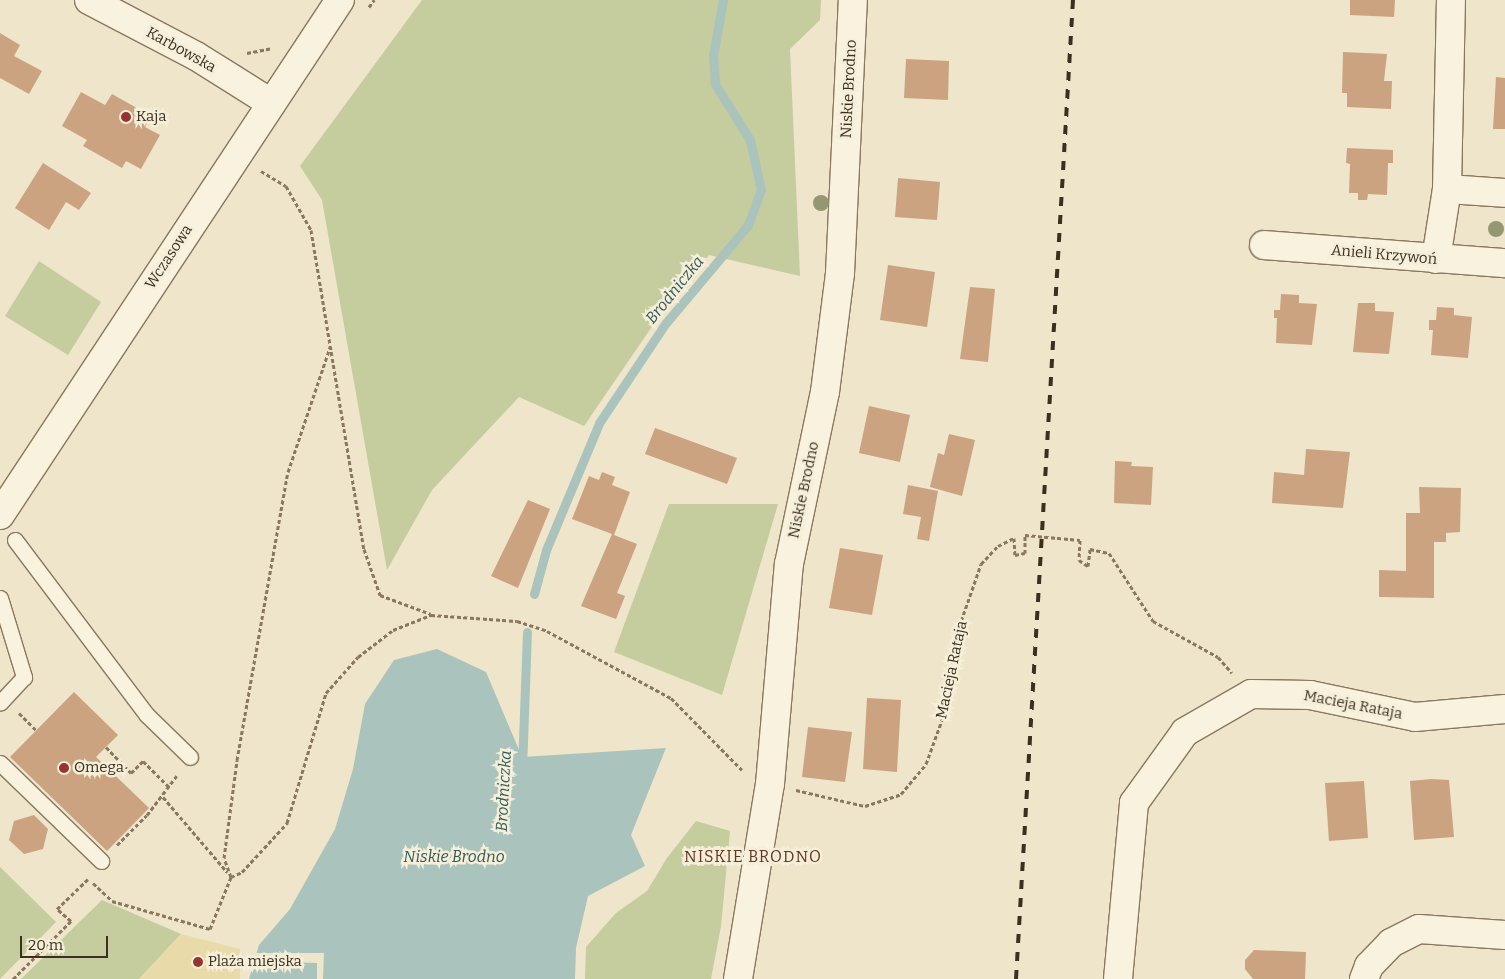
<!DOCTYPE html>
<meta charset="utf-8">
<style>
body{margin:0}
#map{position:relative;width:1505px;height:979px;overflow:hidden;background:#eee5ca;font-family:Bitter,serif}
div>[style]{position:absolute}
.green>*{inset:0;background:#c5cc9e}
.sand>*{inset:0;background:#e8daa9}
.water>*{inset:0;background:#aac3bd}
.pier>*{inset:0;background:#eee5ca}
.stream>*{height:9px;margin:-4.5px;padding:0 4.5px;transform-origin:4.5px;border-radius:4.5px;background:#aac3bd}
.building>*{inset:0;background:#cba381}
.path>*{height:3px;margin-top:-1.5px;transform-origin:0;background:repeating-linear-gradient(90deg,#8a785e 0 4px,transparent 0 6.5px)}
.roads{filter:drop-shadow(1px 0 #8a785e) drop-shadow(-1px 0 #8a785e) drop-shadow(0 1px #8a785e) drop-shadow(0 -1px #8a785e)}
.service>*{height:15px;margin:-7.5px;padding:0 7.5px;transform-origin:7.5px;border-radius:7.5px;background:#f8f2de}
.minor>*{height:28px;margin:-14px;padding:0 14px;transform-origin:14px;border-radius:14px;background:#f8f2de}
.tertiary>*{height:28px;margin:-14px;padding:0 14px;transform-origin:14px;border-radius:14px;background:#f8f2de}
.rail>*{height:4px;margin-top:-2px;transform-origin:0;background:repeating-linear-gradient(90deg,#3c2f21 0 9px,transparent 0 18px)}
.trees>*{width:16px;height:16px;margin:-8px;border-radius:50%;background:#949771}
.dots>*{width:14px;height:14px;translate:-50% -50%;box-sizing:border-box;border:2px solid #f5efda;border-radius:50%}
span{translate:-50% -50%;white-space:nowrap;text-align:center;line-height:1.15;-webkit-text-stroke:5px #f5efda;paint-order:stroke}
.street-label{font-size:15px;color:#3c2f21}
.poi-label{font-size:15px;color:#3c2f21}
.left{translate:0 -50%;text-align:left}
.water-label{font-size:16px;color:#315b5a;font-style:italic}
.neighbourhood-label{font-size:16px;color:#673322;letter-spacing:1px}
.scale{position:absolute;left:20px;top:936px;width:88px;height:22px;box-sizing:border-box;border:2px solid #3c2f21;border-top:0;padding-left:6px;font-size:15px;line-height:18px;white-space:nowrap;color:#3c2f21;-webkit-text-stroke:4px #f5efda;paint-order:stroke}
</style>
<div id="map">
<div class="green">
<div style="clip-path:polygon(422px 0,821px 0,820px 20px,790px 49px,800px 276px,709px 255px,664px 309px,584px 426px,519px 397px,432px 490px,387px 570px,322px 200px,300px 166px)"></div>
<div style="clip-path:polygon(39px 261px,101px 302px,68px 355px,5px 316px)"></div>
<div style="clip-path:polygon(669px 504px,778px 504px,722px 695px,614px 652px)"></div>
<div style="clip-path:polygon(696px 821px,730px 831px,721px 926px,711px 979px,585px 979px,586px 947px,616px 913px,647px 891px,667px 858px)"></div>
<div style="clip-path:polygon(0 867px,56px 922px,0 979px)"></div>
<div style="clip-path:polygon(102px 900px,181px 934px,139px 979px,21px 979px)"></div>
</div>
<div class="sand">
<div style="clip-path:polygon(181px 934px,240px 949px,240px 979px,139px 979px)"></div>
</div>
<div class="water">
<div style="clip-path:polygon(437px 649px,486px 672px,522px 757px,666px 748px,631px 835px,645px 866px,588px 896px,576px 948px,575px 979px,249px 979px,259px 945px,290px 909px,335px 829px,353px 769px,365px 704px,394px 660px)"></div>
</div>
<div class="pier">
<div style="clip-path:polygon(254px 953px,324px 953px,323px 979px,317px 979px,317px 963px,252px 961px)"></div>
</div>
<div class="stream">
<div style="left:534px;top:594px;width:46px;rotate:-74.7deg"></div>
<div style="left:546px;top:550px;width:138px;rotate:-67.3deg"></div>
<div style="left:599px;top:423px;width:119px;rotate:-56.3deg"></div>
<div style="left:665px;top:324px;width:129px;rotate:-50deg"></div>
<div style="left:748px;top:225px;width:37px;rotate:-70deg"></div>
<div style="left:761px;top:190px;width:51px;rotate:-102.4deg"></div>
<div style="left:750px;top:140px;width:66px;rotate:-122deg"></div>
<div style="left:715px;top:84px;width:28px;rotate:-94deg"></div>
<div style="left:713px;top:56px;width:57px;rotate:-79.9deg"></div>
<div style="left:522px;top:768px;width:136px;rotate:-87.9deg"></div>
</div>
<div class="building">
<div style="clip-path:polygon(1350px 0,1395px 0,1394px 17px,1350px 15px)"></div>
<div style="clip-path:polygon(0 33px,20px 45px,14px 56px,42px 71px,29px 94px,0 78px)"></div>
<div style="clip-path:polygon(1343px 52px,1387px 54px,1384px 81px,1392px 81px,1391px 109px,1347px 107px,1347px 93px,1342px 93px)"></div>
<div style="clip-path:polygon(906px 59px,949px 61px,948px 100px,904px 98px)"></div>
<div style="clip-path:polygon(1496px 77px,1505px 78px,1505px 129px,1493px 129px)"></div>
<div style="clip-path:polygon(81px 92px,105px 105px,112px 94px,151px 116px,145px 127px,160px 135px,141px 169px,126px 161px,122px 168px,83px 146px,87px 140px,62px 126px)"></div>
<div style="clip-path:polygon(1347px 148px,1393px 150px,1393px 163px,1388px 163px,1387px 195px,1368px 194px,1367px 200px,1358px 200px,1358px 193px,1349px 193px,1350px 164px,1346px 163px)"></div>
<div style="clip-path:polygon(43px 163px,91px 193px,79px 210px,66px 202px,49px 230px,15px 208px)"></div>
<div style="clip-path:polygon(898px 178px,940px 182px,937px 220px,895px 217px)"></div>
<div style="clip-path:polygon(888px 265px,935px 272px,927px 327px,880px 320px)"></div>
<div style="clip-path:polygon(970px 287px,995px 289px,988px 362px,960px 359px)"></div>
<div style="clip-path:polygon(1281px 294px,1299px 295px,1299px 303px,1317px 304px,1312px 345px,1276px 343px,1277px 318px,1274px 318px,1274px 310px,1280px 310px)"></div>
<div style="clip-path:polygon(1358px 303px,1375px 303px,1375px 311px,1394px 312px,1389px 354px,1353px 352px)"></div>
<div style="clip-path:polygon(1437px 307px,1454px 308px,1454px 315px,1472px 317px,1468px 358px,1431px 355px,1433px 330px,1429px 330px,1429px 320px,1436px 320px)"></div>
<div style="clip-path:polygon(869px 406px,910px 415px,900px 462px,859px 453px)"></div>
<div style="clip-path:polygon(655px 428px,737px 458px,727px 484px,645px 454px)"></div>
<div style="clip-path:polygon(949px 434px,975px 440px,962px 496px,930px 487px,938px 453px,944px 455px)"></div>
<div style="clip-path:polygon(1306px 449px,1350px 452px,1343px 508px,1272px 503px,1274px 472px,1304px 475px)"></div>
<div style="clip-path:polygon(1115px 461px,1132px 462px,1131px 466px,1153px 467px,1151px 505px,1114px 503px)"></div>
<div style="clip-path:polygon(602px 472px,615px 477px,612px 485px,630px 492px,614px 535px,637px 544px,617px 593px,625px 596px,616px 619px,581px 606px,612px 534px,572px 519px,589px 476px,599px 480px)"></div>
<div style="clip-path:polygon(908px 485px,938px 491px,929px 541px,917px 539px,921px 517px,903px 514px)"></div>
<div style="clip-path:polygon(1419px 487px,1461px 488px,1460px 532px,1446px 533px,1446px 542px,1434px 542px,1434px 598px,1379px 597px,1379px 570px,1406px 571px,1406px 513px,1420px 513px)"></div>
<div style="clip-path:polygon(528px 500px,550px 509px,518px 588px,491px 576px)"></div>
<div style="clip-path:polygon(840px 548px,883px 555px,872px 615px,829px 608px)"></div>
<div style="clip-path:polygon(74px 692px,118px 735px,96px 757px,149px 808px,107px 851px,10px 757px)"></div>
<div style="clip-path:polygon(867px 698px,901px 700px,897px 772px,863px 769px)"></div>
<div style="clip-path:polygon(808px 727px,852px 732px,845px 782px,802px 777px)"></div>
<div style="clip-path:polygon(1431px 779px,1449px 780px,1454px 837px,1414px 840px,1410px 781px)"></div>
<div style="clip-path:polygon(1364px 781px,1368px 838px,1329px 841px,1325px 783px)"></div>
<div style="clip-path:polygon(34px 815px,48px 829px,43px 849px,24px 854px,9px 840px,14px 821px)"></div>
<div style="clip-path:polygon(1254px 950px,1306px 952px,1305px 979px,1253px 979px,1245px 969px,1245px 960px)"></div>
</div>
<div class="path">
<div style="left:369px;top:7px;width:9px;rotate:-54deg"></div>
<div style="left:247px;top:53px;width:25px;rotate:-11deg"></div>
<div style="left:261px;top:171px;width:29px;rotate:31deg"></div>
<div style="left:286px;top:186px;width:51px;rotate:60.4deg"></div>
<div style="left:311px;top:230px;width:323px;rotate:80.6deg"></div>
<div style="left:364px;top:549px;width:49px;rotate:70.8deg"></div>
<div style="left:380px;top:595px;width:54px;rotate:20.4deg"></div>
<div style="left:19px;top:713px;width:24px;rotate:45deg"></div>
<div style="left:106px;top:747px;width:36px;rotate:46deg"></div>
<div style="left:131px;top:773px;width:17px;rotate:-45deg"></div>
<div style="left:143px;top:761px;width:37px;rotate:45deg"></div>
<div style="left:796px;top:790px;width:71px;rotate:13.1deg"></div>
<div style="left:865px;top:806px;width:38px;rotate:-18deg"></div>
<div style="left:901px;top:794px;width:39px;rotate:-50deg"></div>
<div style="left:926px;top:764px;width:59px;rotate:-70deg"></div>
<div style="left:946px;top:709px;width:77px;rotate:-81.8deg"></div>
<div style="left:957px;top:633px;width:73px;rotate:-70.8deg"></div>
<div style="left:981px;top:564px;width:25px;rotate:-47deg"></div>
<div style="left:998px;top:546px;width:18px;rotate:-27deg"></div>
<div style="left:1014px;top:538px;width:17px;rotate:87deg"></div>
<div style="left:1015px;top:555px;width:10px;rotate:-11deg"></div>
<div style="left:1025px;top:553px;width:18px;rotate:-90deg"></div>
<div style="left:1025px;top:535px;width:55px;rotate:5.2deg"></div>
<div style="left:1080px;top:540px;width:20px;rotate:93deg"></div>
<div style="left:1079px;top:560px;width:11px;rotate:34deg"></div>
<div style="left:1088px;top:566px;width:17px;rotate:-83deg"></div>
<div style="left:1090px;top:549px;width:19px;rotate:12deg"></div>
<div style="left:1109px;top:553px;width:81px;rotate:57.1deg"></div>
<div style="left:1153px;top:621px;width:74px;rotate:29deg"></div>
<div style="left:1218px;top:657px;width:21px;rotate:49deg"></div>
<div style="left:163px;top:797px;width:99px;rotate:49.5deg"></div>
<div style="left:117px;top:845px;width:42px;rotate:-45deg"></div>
<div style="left:147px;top:815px;width:51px;rotate:-52.9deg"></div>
<div style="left:231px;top:877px;width:20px;rotate:-110deg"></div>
<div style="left:224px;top:858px;width:99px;rotate:-82.4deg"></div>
<div style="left:237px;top:760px;width:292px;rotate:-80deg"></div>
<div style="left:288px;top:472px;width:132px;rotate:-71.4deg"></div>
<div style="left:93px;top:883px;width:26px;rotate:43deg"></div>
<div style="left:112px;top:901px;width:102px;rotate:15.9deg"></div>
<div style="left:210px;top:929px;width:56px;rotate:-68deg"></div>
<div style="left:231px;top:877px;width:12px;rotate:-24deg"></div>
<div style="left:242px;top:872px;width:67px;rotate:-47.4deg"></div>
<div style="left:287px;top:823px;width:136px;rotate:-73.3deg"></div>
<div style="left:326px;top:693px;width:48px;rotate:-48.4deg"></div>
<div style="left:358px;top:657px;width:44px;rotate:-37.6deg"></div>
<div style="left:393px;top:630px;width:41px;rotate:-21.5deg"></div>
<div style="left:431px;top:615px;width:86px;rotate:4deg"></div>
<div style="left:517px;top:621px;width:32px;rotate:18deg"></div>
<div style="left:547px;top:631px;width:141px;rotate:28.4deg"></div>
<div style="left:671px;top:698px;width:101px;rotate:45.4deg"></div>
<div style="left:13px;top:979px;width:82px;rotate:-45deg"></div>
<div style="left:71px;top:921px;width:18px;rotate:-139deg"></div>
<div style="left:57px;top:909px;width:43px;rotate:-44.1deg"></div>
</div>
<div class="roads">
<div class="service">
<div style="left:15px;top:540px;width:219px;rotate:53deg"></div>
<div style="left:147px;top:715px;width:60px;rotate:44.3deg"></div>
<div style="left:0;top:598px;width:83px;rotate:73.1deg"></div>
<div style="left:24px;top:677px;width:35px;rotate:133deg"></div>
<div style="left:0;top:763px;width:141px;rotate:44.1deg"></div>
</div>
<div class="minor">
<div style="left:89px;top:0;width:121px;rotate:27.6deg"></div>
<div style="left:196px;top:56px;width:89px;rotate:32.1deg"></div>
<div style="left:1447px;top:189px;width:58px;rotate:3.9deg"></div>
<div style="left:1264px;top:245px;width:242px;rotate:4.3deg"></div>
<div style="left:1436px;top:259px;width:71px;rotate:-81.1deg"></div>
<div style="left:1447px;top:189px;width:189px;rotate:-88.8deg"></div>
<div style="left:738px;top:979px;width:198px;rotate:-80.7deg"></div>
<div style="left:770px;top:784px;width:221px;rotate:-85.1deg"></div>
<div style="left:789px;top:564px;width:176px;rotate:-78.2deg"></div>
<div style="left:825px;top:392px;width:120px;rotate:-82.8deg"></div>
<div style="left:840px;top:273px;width:273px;rotate:-87.3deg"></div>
<div style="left:1118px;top:979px;width:177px;rotate:-84.8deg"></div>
<div style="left:1134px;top:803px;width:87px;rotate:-54.3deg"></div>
<div style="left:1185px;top:732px;width:76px;rotate:-29.9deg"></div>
<div style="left:1251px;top:694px;width:59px;rotate:1deg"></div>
<div style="left:1310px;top:695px;width:107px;rotate:11.8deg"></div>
<div style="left:1415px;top:717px;width:90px;rotate:-5.1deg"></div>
<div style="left:1364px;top:979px;width:14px;rotate:-69deg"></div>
<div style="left:1369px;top:966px;width:32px;rotate:-46deg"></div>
<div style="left:1391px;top:943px;width:31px;rotate:-27deg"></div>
<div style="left:1419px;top:929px;width:86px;rotate:4deg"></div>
</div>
<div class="tertiary">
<div style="left:0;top:515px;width:617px;rotate:-56.57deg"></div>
</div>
</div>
<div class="rail">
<div style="left:1016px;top:979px;width:981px;rotate:-86.67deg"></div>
</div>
<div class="trees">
<div style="left:821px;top:203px"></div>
<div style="left:1496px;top:229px"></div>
</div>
<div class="dots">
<div style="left:126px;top:117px;background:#983430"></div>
<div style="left:64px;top:768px;background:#983430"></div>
<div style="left:198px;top:962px;background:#983430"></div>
</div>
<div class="street-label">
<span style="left:181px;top:50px;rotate:29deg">Karbowska</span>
<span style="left:849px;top:89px;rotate:-87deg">Niskie Brodno</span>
<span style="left:1384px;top:255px;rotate:5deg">Anieli Krzywoń</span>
<span style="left:169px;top:257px;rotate:-57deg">Wczasowa</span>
<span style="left:804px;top:490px;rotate:-78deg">Niskie Brodno</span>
<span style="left:952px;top:670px;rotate:-78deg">Macieja Rataja</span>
<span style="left:1353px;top:705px;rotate:11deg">Macieja Rataja</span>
</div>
<div class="poi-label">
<span class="left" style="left:136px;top:117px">Kaja</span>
<span class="left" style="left:74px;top:768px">Omega</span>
<span class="left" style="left:208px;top:962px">Plaża miejska</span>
</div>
<div class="water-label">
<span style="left:675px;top:290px;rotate:-51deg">Brodniczka</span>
<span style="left:504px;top:791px;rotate:-87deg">Brodniczka</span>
<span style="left:454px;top:857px">Niskie Brodno</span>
</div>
<div class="neighbourhood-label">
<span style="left:753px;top:857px">NISKIE BRODNO</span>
</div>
<div class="scale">20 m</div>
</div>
